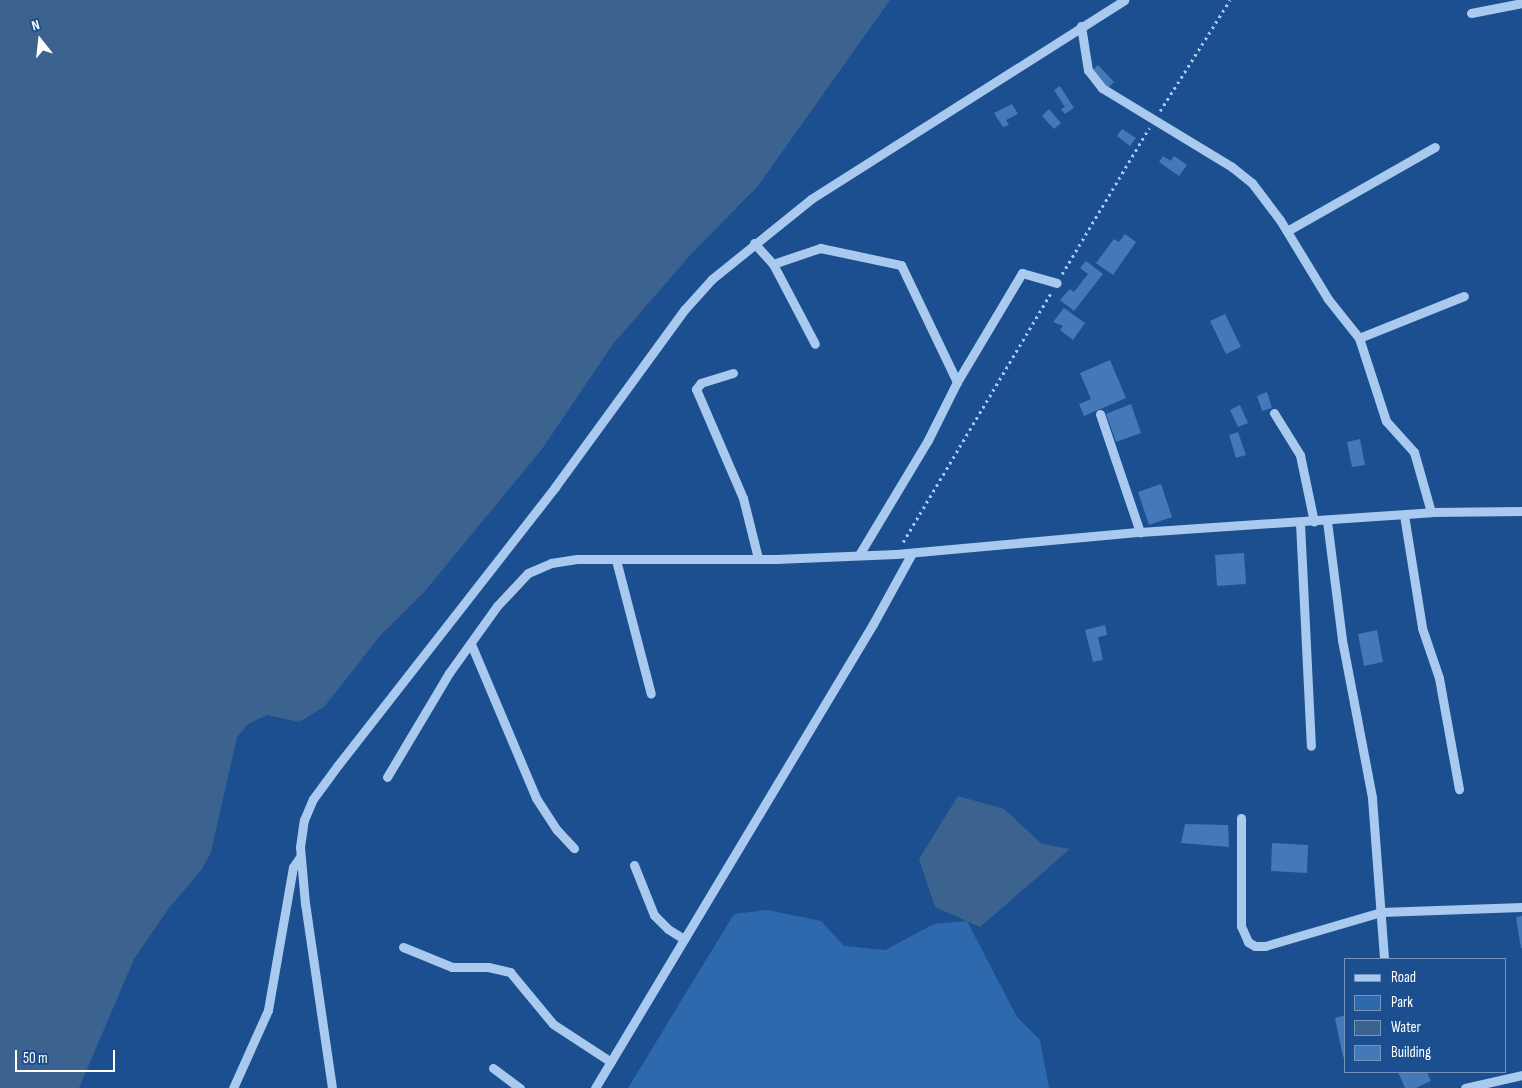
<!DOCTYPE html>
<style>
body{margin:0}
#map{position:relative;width:1522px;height:1088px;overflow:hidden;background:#1b4f8f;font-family:"Sofia Sans Condensed",sans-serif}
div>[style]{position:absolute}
.green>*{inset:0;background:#2e69ad}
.water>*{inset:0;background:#3c6290}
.building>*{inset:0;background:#4478b7}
.path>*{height:2.5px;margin-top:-1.25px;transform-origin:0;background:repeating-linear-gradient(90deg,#a9c9ee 0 2.5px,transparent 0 6.5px)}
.minor>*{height:9px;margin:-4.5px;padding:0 4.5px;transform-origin:4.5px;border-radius:4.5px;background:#a9c9ee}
span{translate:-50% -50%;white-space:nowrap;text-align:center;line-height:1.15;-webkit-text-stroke:4.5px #1b4f8f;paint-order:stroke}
.legend{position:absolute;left:1344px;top:958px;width:162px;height:115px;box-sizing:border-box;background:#1b4f8f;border:1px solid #7695bc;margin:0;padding:6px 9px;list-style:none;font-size:15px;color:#fff}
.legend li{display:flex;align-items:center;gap:10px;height:25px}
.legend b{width:25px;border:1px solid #7695bc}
.north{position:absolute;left:15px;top:15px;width:50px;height:50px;-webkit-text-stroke:4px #1b4f8f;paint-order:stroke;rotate:344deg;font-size:14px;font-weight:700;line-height:20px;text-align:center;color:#fff}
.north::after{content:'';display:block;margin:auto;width:18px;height:22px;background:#fff;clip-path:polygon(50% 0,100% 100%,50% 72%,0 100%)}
.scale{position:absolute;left:15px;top:1050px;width:100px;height:22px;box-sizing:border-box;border:2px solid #fff;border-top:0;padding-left:6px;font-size:15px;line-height:18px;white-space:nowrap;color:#fff;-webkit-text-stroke:4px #1b4f8f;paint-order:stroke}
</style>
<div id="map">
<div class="green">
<div style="clip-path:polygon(767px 910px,821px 921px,844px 946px,885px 950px,934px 924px,967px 921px,1017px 1017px,1040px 1040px,1049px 1088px,628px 1088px,734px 914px)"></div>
</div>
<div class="water">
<div style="clip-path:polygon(0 0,890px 0,758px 186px,693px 252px,613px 344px,542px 449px,425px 591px,380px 636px,324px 707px,299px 722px,267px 715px,248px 724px,237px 737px,211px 852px,202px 869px,169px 908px,134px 959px,79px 1088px,0 1088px)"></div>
<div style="clip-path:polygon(958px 796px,1004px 809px,1042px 844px,1070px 849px,980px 927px,935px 907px,919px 859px)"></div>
</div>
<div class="building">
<div style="clip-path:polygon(1098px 65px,1114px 82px,1108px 88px,1092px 71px)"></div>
<div style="clip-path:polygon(1060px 86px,1074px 108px,1065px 114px,1061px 109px,1065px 107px,1054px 90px)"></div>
<div style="clip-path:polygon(1012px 104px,1018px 114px,1006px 120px,1009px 125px,1003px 127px,994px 113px)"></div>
<div style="clip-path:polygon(1049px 109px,1061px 123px,1054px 129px,1042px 116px)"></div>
<div style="clip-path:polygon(1122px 129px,1136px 138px,1130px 146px,1117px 136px)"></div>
<div style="clip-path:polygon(1163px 156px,1171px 161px,1174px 156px,1187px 165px,1179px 176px,1159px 162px)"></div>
<div style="clip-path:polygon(1125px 234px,1136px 242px,1113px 275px,1096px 263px,1114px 239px,1119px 242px)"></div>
<div style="clip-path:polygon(1086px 261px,1103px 274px,1074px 311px,1060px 300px,1070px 289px,1074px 292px,1088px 274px,1080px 268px)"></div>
<div style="clip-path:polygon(1064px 308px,1085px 323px,1073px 340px,1060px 330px,1063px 326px,1053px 322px)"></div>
<div style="clip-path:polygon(1225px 314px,1241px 347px,1226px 354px,1210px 321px)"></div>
<div style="clip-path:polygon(1110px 360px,1126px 398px,1084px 416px,1079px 404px,1091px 399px,1080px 373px)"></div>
<div style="clip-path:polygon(1267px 392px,1272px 408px,1262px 411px,1257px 396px)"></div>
<div style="clip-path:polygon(1131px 404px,1141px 433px,1116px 442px,1106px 414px)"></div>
<div style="clip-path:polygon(1240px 405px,1248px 423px,1238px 427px,1230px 410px)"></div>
<div style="clip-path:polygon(1238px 432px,1246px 455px,1236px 458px,1229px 435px)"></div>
<div style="clip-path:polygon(1360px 439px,1365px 465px,1352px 467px,1347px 442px)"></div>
<div style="clip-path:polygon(1161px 484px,1172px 517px,1149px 525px,1138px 492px)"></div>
<div style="clip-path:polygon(1244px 553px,1246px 584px,1217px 586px,1215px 555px)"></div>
<div style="clip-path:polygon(1105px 625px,1107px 635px,1098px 637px,1103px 660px,1093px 662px,1085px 630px)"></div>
<div style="clip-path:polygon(1377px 630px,1383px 662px,1364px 666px,1358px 634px)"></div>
<div style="clip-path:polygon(1185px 824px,1228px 825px,1229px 847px,1181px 843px)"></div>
<div style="clip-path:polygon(1272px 843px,1308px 845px,1307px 873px,1271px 871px)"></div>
<div style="clip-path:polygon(1522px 916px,1522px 948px,1521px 948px,1516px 917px)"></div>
<div style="clip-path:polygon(1346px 1015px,1346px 1056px,1343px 1057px,1335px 1018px)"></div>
<div style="clip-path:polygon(1398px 1072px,1427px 1072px,1431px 1081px,1416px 1088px,1405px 1088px)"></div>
</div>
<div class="path">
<div style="left:1160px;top:111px;width:131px;rotate:-57.8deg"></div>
<div style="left:1062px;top:274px;width:170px;rotate:-59.2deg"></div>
<div style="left:903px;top:542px;width:292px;rotate:-59.3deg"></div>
</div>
<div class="minor">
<div style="left:1471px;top:13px;width:52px;rotate:-11.1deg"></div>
<div style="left:1081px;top:26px;width:45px;rotate:81deg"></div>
<div style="left:1088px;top:70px;width:23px;rotate:52deg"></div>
<div style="left:1102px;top:88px;width:152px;rotate:31.3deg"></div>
<div style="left:1232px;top:167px;width:26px;rotate:39deg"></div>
<div style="left:1252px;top:183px;width:46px;rotate:52.9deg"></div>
<div style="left:1280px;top:220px;width:92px;rotate:58.7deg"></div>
<div style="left:1328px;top:299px;width:50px;rotate:51.5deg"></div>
<div style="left:1359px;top:338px;width:87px;rotate:72deg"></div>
<div style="left:1386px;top:421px;width:42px;rotate:47.9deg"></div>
<div style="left:1414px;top:452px;width:62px;rotate:74.2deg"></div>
<div style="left:1287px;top:231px;width:170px;rotate:-29.6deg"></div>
<div style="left:754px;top:243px;width:28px;rotate:48deg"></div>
<div style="left:773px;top:264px;width:90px;rotate:62.3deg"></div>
<div style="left:773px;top:264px;width:50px;rotate:-18.8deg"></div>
<div style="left:820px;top:248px;width:83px;rotate:11.9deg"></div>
<div style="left:901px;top:265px;width:130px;rotate:64.4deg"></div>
<div style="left:957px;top:382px;width:65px;rotate:116.6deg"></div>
<div style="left:928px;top:440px;width:134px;rotate:121deg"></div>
<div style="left:1359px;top:338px;width:113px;rotate:-21.8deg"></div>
<div style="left:733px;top:373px;width:34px;rotate:163deg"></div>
<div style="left:701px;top:383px;width:8px;rotate:130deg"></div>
<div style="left:696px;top:389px;width:119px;rotate:66.7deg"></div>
<div style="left:743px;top:498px;width:62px;rotate:76deg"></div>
<div style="left:957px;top:382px;width:127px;rotate:-59.2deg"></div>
<div style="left:1022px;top:273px;width:36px;rotate:16deg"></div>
<div style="left:1274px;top:413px;width:49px;rotate:58.2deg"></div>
<div style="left:1300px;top:455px;width:68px;rotate:78.2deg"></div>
<div style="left:1100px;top:414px;width:125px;rotate:71.3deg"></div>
<div style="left:1404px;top:515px;width:114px;rotate:80.9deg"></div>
<div style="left:1422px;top:628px;width:53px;rotate:71.2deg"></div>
<div style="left:1439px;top:678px;width:113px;rotate:79.8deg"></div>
<div style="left:1327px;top:521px;width:120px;rotate:82.8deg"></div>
<div style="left:1342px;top:640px;width:161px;rotate:79.2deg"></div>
<div style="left:1372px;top:798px;width:161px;rotate:85.7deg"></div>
<div style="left:1300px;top:523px;width:223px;rotate:87.2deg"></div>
<div style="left:616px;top:560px;width:138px;rotate:75.4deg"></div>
<div style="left:471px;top:644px;width:167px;rotate:67.1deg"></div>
<div style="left:536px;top:798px;width:38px;rotate:57deg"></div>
<div style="left:557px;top:830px;width:25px;rotate:47deg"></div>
<div style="left:387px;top:777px;width:121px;rotate:-59.2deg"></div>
<div style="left:449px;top:673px;width:82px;rotate:-54.4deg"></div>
<div style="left:497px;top:606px;width:45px;rotate:-46.8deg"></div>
<div style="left:528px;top:573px;width:25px;rotate:-23deg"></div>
<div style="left:551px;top:563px;width:26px;rotate:-9deg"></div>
<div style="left:577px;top:559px;width:199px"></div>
<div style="left:776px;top:559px;width:120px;rotate:-2.4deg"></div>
<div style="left:896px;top:554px;width:245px;rotate:-5.2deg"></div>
<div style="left:1140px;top:532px;width:292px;rotate:-3.9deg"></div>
<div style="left:1431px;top:512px;width:91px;rotate:-0.6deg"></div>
<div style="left:1241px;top:818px;width:108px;rotate:90deg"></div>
<div style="left:1241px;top:926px;width:17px;rotate:66deg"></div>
<div style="left:1248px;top:942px;width:8px;rotate:30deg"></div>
<div style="left:1255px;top:946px;width:10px"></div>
<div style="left:1265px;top:946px;width:121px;rotate:-16.3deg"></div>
<div style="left:1381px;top:912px;width:141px;rotate:-2deg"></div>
<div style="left:634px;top:865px;width:54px;rotate:68.2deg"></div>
<div style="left:654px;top:915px;width:20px;rotate:45deg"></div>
<div style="left:668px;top:929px;width:19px;rotate:32deg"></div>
<div style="left:403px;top:947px;width:53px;rotate:22.2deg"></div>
<div style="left:452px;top:967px;width:36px"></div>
<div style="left:488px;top:967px;width:23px;rotate:13deg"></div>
<div style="left:510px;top:972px;width:67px;rotate:50.4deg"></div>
<div style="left:553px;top:1024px;width:69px;rotate:33.2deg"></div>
<div style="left:493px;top:1068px;width:34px;rotate:37deg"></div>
<div style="left:233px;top:1088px;width:85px;rotate:-65.8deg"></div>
<div style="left:268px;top:1010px;width:145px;rotate:-80.1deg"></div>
<div style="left:293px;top:867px;width:12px;rotate:-55deg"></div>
<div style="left:332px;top:1088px;width:186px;rotate:-98.3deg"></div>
<div style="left:305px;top:904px;width:57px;rotate:-95deg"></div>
<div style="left:300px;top:847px;width:27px;rotate:-82deg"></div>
<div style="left:304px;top:820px;width:23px;rotate:-67deg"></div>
<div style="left:313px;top:799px;width:42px;rotate:-53.7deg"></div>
<div style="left:338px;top:765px;width:353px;rotate:-52deg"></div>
<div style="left:555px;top:487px;width:220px;rotate:-53.9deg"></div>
<div style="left:685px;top:309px;width:40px;rotate:-48deg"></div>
<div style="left:712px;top:279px;width:127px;rotate:-38.9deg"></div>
<div style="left:811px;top:199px;width:371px;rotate:-32.4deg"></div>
<div style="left:595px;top:1088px;width:541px;rotate:-59.07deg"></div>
<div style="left:873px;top:624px;width:81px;rotate:-61.2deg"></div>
<div style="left:1465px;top:1088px;width:58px;rotate:-12.8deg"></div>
</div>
<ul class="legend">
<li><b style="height:6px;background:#a9c9ee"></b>Road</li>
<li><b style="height:14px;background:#2e69ad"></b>Park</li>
<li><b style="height:14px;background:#3c6290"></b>Water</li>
<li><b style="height:14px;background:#4478b7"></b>Building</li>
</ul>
<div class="north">N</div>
<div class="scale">50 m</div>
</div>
